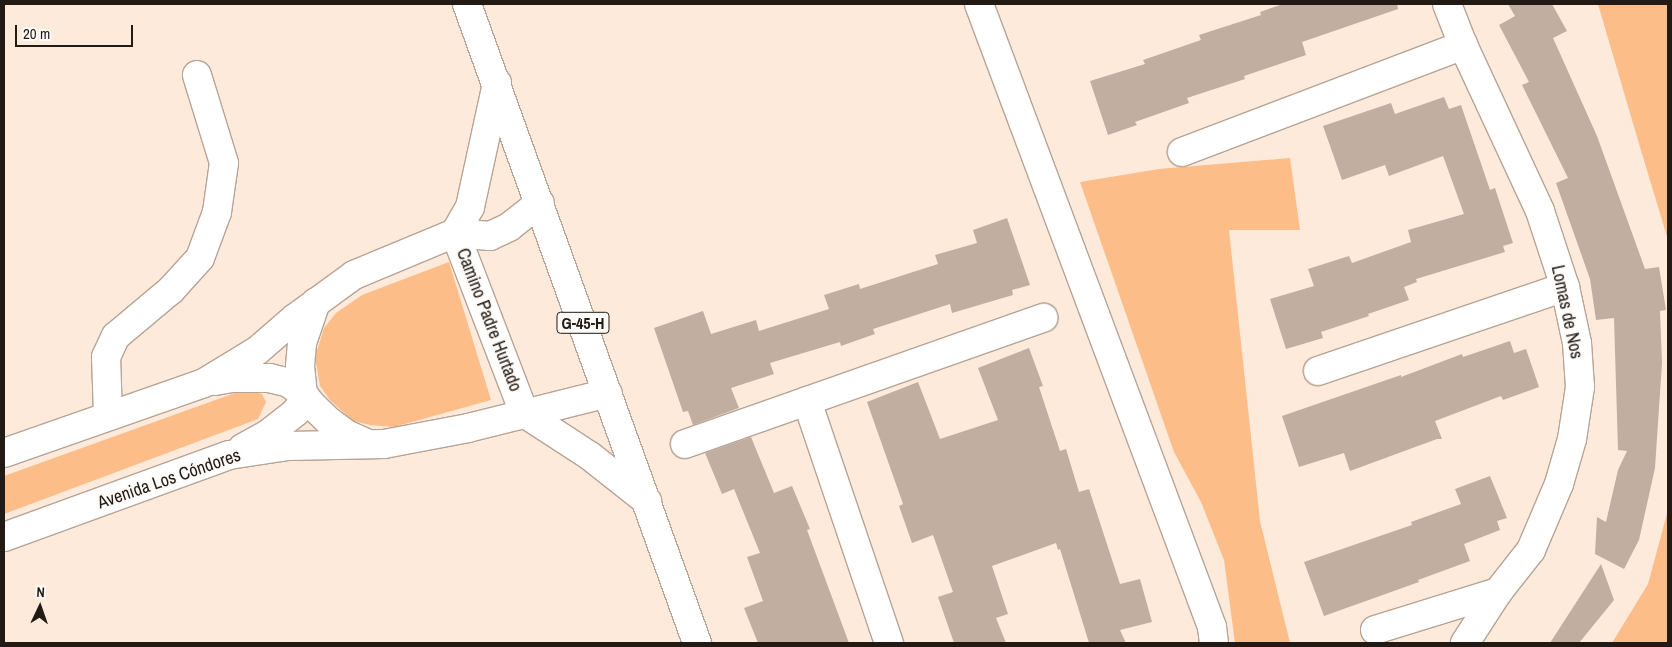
<!DOCTYPE html>
<meta charset="utf-8">
<style>
body{margin:0}
#map{position:relative;width:1672px;height:647px;overflow:hidden;background:#fdeadb;font-family:"Archivo Narrow",sans-serif}
div>[style]{position:absolute}
.green>*{inset:0;background:#fcbd88}
.building>*{inset:0;background:#c1aea0}
.roads{filter:drop-shadow(1px 0 #b6a496) drop-shadow(-1px 0 #b6a496) drop-shadow(0 1px #b6a496) drop-shadow(0 -1px #b6a496)}
.minor>*{height:28px;margin:-14px;padding:0 14px;transform-origin:14px;border-radius:14px;background:#fff}
.major>*{height:28px;margin:-14px;padding:0 14px;transform-origin:14px;border-radius:14px;background:#fff}
span{translate:-50% -50%;white-space:nowrap;text-align:center;line-height:1.15;-webkit-text-stroke:4px #fefaf7;paint-order:stroke}
.shield-label span{padding:1px 4px;background:#fefaf7;border:1px solid;border-radius:4px;-webkit-text-stroke-width:0}
.shield-label{font-size:16px;color:#211a15;font-weight:700}
.street-label{font-size:18px;color:#211a15}
.frame{position:absolute;inset:0;border:5px solid #211a15;pointer-events:none}
.north{position:absolute;left:15px;top:582px;width:50px;height:50px;-webkit-text-stroke:4px #fefaf7;paint-order:stroke;rotate:3deg;font-size:14px;font-weight:700;line-height:20px;text-align:center;color:#211a15}
.north::after{content:'';display:block;margin:auto;width:18px;height:22px;background:#211a15;clip-path:polygon(50% 0,100% 100%,50% 72%,0 100%)}
.scale{position:absolute;left:15px;top:25px;width:118px;height:22px;box-sizing:border-box;border:2px solid #211a15;border-top:0;padding-left:6px;font-size:15px;line-height:18px;white-space:nowrap;color:#211a15;-webkit-text-stroke:4px #fefaf7;paint-order:stroke}
</style>
<div id="map">
<div class="green">
<div style="clip-path:polygon(1598px 4px,1668px 4px,1668px 240px,1637px 137px)"></div>
<div style="clip-path:polygon(1290px 158px,1300px 230px,1229px 230px,1260px 521px,1290px 643px,1235px 643px,1224px 560px,1201px 502px,1174px 452px,1080px 182px,1159px 169px)"></div>
<div style="clip-path:polygon(449px 262px,491px 400px,394px 427px,370px 425px,353px 421px,330px 400px,320px 386px,315px 357px,324px 328px,336px 313px,362px 295px)"></div>
<div style="clip-path:polygon(246px 389px,262px 394px,266px 402px,258px 419px,4px 514px,4px 476px)"></div>
<div style="clip-path:polygon(1668px 510px,1668px 643px,1612px 643px,1648px 584px)"></div>
</div>
<div class="building">
<div style="clip-path:polygon(1283px 4px,1397px 4px,1398px 9px,1302px 42px,1306px 55px,1244px 76px,1245px 79px,1187px 98px,1189px 103px,1135px 122px,1137px 125px,1108px 135px,1090px 81px,1145px 64px,1143px 60px,1201px 40px,1199px 35px,1261px 15px,1260px 12px)"></div>
<div style="clip-path:polygon(1508px 4px,1552px 4px,1567px 31px,1553px 38px,1597px 136px,1645px 269px,1659px 267px,1666px 310px,1660px 311px,1662px 363px,1655px 468px,1639px 540px,1624px 569px,1595px 554px,1597px 517px,1606px 522px,1618px 470px,1627px 451px,1618px 450px,1614px 318px,1596px 320px,1590px 279px,1556px 183px,1568px 178px,1522px 85px,1529px 82px,1499px 25px,1515px 16px)"></div>
<div style="clip-path:polygon(1444px 97px,1449px 109px,1461px 105px,1490px 190px,1495px 188px,1513px 243px,1503px 246px,1505px 252px,1416px 279px,1417px 282px,1404px 287px,1409px 300px,1368px 314px,1369px 316px,1321px 332px,1323px 338px,1286px 349px,1270px 299px,1314px 286px,1308px 269px,1349px 256px,1352px 263px,1411px 242px,1408px 230px,1464px 214px,1443px 156px,1389px 176px,1385px 165px,1342px 180px,1323px 126px,1391px 103px,1395px 114px)"></div>
<div style="clip-path:polygon(1007px 218px,1030px 285px,1012px 290px,1013px 295px,952px 313px,950px 304px,873px 329px,875px 334px,841px 346px,840px 342px,770px 363px,774px 374px,731px 388px,739px 408px,693px 425px,688px 411px,683px 412px,654px 328px,703px 311px,711px 334px,756px 320px,759px 331px,829px 309px,824px 295px,859px 284px,860px 289px,938px 264px,935px 255px,977px 243px,973px 230px)"></div>
<div style="clip-path:polygon(1510px 341px,1514px 353px,1526px 349px,1539px 387px,1503px 400px,1501px 396px,1435px 421px,1442px 439px,1437px 439px,1350px 471px,1344px 453px,1299px 467px,1282px 416px,1401px 375px,1401px 377px,1462px 354px,1463px 357px)"></div>
<div style="clip-path:polygon(1029px 348px,1043px 386px,1039px 387px,1060px 451px,1066px 449px,1079px 492px,1089px 489px,1120px 584px,1140px 579px,1152px 622px,1120px 630px,1126px 643px,1089px 643px,1060px 549px,1058px 550px,1056px 543px,992px 566px,1008px 614px,996px 618px,1006px 643px,954px 643px,938px 597px,953px 592px,933px 535px,912px 543px,899px 506px,903px 504px,867px 402px,918px 382px,940px 439px,998px 420px,978px 368px)"></div>
<div style="clip-path:polygon(751px 437px,774px 493px,792px 486px,810px 529px,807px 530px,849px 643px,758px 643px,744px 608px,763px 601px,747px 557px,760px 553px,734px 489px,722px 494px,705px 453px)"></div>
<div style="clip-path:polygon(1490px 476px,1507px 518px,1497px 521px,1500px 530px,1464px 544px,1470px 561px,1418px 580px,1419px 582px,1324px 616px,1304px 562px,1412px 525px,1411px 522px,1461px 504px,1455px 489px)"></div>
<div style="clip-path:polygon(1601px 564px,1614px 600px,1579px 643px,1550px 643px)"></div>
</div>
<div class="roads">
<div class="minor">
<div style="left:979px;top:4px;width:665px;rotate:69.49deg"></div>
<div style="left:1212px;top:627px;width:16px;rotate:83deg"></div>
<div style="left:1447px;top:4px;width:44px;rotate:68.7deg"></div>
<div style="left:1463px;top:45px;width:183px;rotate:65.1deg"></div>
<div style="left:1540px;top:211px;width:80px;rotate:71.8deg"></div>
<div style="left:1565px;top:287px;width:57px;rotate:77.9deg"></div>
<div style="left:1577px;top:343px;width:44px;rotate:86.1deg"></div>
<div style="left:1580px;top:387px;width:53px;rotate:98.7deg"></div>
<div style="left:1572px;top:439px;width:47px;rotate:106.1deg"></div>
<div style="left:1559px;top:484px;width:72px;rotate:113deg"></div>
<div style="left:1531px;top:550px;width:53px;rotate:128.2deg"></div>
<div style="left:1498px;top:592px;width:61px;rotate:122.9deg"></div>
<div style="left:1182px;top:152px;width:301px;rotate:-20.8deg"></div>
<div style="left:455px;top:233px;width:193px;rotate:69deg"></div>
<div style="left:524px;top:413px;width:79px;rotate:33.1deg"></div>
<div style="left:590px;top:456px;width:73px;rotate:38.3deg"></div>
<div style="left:455px;top:233px;width:30px;rotate:-60deg"></div>
<div style="left:470px;top:207px;width:127px;rotate:-77.7deg"></div>
<div style="left:316px;top:302px;width:43px;rotate:108.9deg"></div>
<div style="left:302px;top:343px;width:23px;rotate:95deg"></div>
<div style="left:300px;top:366px;width:27px;rotate:84deg"></div>
<div style="left:303px;top:393px;width:12px;rotate:55deg"></div>
<div style="left:310px;top:403px;width:28px;rotate:44deg"></div>
<div style="left:330px;top:422px;width:20px;rotate:37deg"></div>
<div style="left:346px;top:434px;width:24px;rotate:24deg"></div>
<div style="left:1318px;top:371px;width:261px;rotate:-18.8deg"></div>
<div style="left:215px;top:381px;width:17px;rotate:-10deg"></div>
<div style="left:232px;top:378px;width:37px"></div>
<div style="left:269px;top:378px;width:18px;rotate:13deg"></div>
<div style="left:287px;top:382px;width:19px;rotate:35deg"></div>
<div style="left:303px;top:393px;width:11px;rotate:100deg"></div>
<div style="left:301px;top:404px;width:9px;rotate:122deg"></div>
<div style="left:296px;top:412px;width:36px;rotate:142deg"></div>
<div style="left:268px;top:434px;width:29px;rotate:151deg"></div>
<div style="left:807px;top:401px;width:256px;rotate:71.3deg"></div>
<div style="left:108px;top:416px;width:59px;rotate:-91.9deg"></div>
<div style="left:106px;top:357px;width:23px;rotate:-65deg"></div>
<div style="left:116px;top:336px;width:72px;rotate:-39.9deg"></div>
<div style="left:171px;top:290px;width:43px;rotate:-47.8deg"></div>
<div style="left:200px;top:258px;width:49px;rotate:-69.7deg"></div>
<div style="left:217px;top:212px;width:49px;rotate:-81.9deg"></div>
<div style="left:224px;top:163px;width:92px;rotate:-107.1deg"></div>
<div style="left:685px;top:444px;width:380px;rotate:-19.4deg"></div>
<div style="left:4px;top:453px;width:212px;rotate:-19.3deg"></div>
<div style="left:204px;top:383px;width:63px;rotate:-31.4deg"></div>
<div style="left:258px;top:350px;width:49px;rotate:-40.9deg"></div>
<div style="left:295px;top:318px;width:73px;rotate:-36.1deg"></div>
<div style="left:354px;top:275px;width:109px;rotate:-22.6deg"></div>
<div style="left:455px;top:233px;width:35px;rotate:5deg"></div>
<div style="left:490px;top:236px;width:21px;rotate:-25deg"></div>
<div style="left:509px;top:227px;width:39px;rotate:-38deg"></div>
<div style="left:4px;top:537px;width:239px;rotate:-20deg"></div>
<div style="left:229px;top:455px;width:60px;rotate:-8.7deg"></div>
<div style="left:288px;top:446px;width:96px;rotate:-1.2deg"></div>
<div style="left:384px;top:444px;width:86px;rotate:-10.8deg"></div>
<div style="left:468px;top:428px;width:144px;rotate:-14deg"></div>
<div style="left:1375px;top:630px;width:129px;rotate:-17.2deg"></div>
</div>
<div class="major">
<div style="left:467px;top:4px;width:679px;rotate:70.2deg"></div>
</div>
</div>
<div class="shield-label">
<span style="left:583px;top:323px">G-45-H</span>
</div>
<div class="street-label">
<span style="left:1567px;top:312px;rotate:78deg">Lomas de Nos</span>
<span style="left:489px;top:320px;rotate:69deg">Camino Padre Hurtado</span>
<span style="left:169px;top:479px;rotate:-19deg">Avenida Los Cóndores</span>
</div>
<div class="frame"></div>
<div class="north">N</div>
<div class="scale">20 m</div>
</div>
